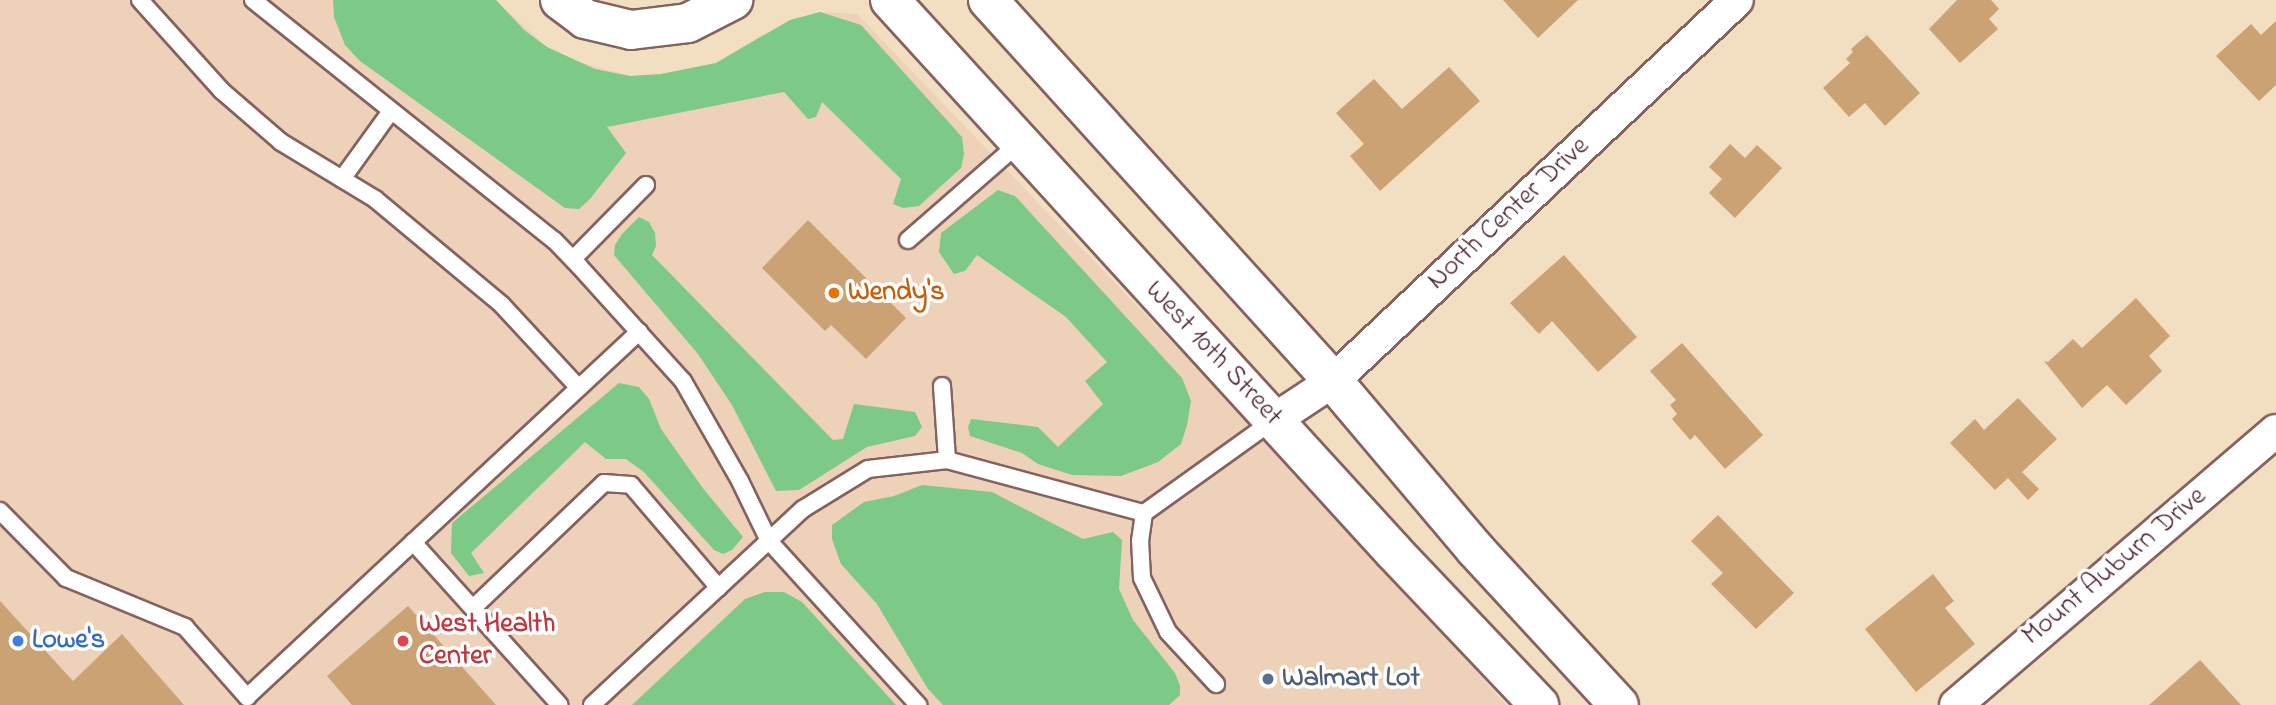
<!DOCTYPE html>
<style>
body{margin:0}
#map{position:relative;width:2276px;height:705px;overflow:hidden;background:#f2dfc1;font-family:"Indie Flower",sans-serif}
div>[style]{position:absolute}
.built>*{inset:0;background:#edd1b9}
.green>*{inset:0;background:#7dc988}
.building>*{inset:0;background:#caa274}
.roads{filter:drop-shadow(2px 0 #856260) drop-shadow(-2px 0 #856260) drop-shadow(0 2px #856260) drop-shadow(0 -2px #856260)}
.service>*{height:16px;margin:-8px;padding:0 8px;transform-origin:8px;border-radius:8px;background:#fff}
.minor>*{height:32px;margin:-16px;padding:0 16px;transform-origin:16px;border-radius:16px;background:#fff}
.tertiary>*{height:38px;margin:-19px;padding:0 19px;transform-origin:19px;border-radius:19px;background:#fff}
.primary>*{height:38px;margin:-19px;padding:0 19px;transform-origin:19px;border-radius:19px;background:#fff}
.dots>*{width:19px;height:19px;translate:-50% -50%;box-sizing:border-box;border:4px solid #fff;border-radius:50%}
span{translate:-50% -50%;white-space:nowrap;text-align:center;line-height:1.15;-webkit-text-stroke:7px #fff;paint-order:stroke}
.street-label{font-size:28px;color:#4a1f2b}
.food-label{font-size:28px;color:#c56008;font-weight:700}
.left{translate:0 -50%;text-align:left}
.health-label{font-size:28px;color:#be3a42;font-weight:700}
.shop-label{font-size:28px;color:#366cbe;font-weight:700}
.service-label{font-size:28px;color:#4e5e75;font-weight:700}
</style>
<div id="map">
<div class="built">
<div style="clip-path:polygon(0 0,495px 0,547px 47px,575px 61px,630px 76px,661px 74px,716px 63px,760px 36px,820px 12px,857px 14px,1330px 507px,1506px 705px,0 705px)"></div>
</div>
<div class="green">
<div style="clip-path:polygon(333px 0,496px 0,524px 30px,547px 47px,595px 69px,630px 76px,661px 74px,716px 63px,790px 20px,820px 12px,861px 25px,962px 137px,964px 154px,961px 168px,919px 206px,903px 208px,893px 204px,901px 179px,822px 102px,816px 117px,808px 119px,784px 92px,607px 127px,626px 153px,590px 199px,579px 209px,565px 208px,360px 61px,345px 45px,334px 17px)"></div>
<div style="clip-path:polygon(998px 190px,1015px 196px,1182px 378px,1191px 401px,1187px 425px,1181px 444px,1158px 462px,1121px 476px,1072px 475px,1038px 464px,1022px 453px,970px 436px,968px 427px,971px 419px,1038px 427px,1058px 447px,1103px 404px,1085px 381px,1107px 362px,1066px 317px,977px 255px,965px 271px,954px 274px,939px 252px,941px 233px)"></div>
<div style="clip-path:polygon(639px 217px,649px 222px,655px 233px,656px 246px,652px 255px,833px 440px,843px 439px,854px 404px,915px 412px,922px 427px,915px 436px,867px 447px,799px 490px,776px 491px,732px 405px,698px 354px,614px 255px,615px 245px,622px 234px)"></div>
<div style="clip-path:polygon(619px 383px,639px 387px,649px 399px,661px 429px,702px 487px,743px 537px,732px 550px,723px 554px,714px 550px,644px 472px,626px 459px,606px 459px,585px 442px,471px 553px,484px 573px,469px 576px,451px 553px,452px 523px)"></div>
<div style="clip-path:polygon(922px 485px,992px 492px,1083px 539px,1113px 532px,1122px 540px,1119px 589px,1133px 620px,1175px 673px,1180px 686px,1180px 695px,1169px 705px,943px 705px,928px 689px,877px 604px,841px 564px,832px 539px,832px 525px,864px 502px,894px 496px)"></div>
<div style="clip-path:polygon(765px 592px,784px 592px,802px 602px,896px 705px,632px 705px,745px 599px)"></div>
</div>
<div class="building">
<div style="clip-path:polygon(1503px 0,1578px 0,1538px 38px)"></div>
<div style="clip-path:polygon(1957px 0,1991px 0,1999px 9px,1989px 19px,1998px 29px,1960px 63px,1929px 29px)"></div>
<div style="clip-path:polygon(2276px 21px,2276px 85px,2259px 101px,2216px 56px,2251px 24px,2261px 35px)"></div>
<div style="clip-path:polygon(1867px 35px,1920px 93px,1885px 126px,1865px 103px,1849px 117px,1823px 88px,1850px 63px,1846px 59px,1853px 52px,1851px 49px)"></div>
<div style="clip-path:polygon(1449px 67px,1480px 101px,1380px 191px,1350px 156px,1364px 144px,1336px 113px,1374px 79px,1402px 109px)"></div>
<div style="clip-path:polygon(1730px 144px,1745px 158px,1757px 145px,1782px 168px,1735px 218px,1709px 193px,1722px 179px,1709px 167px)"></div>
<div style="clip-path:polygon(808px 220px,906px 318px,866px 359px,831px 325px,825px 331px,762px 268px)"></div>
<div style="clip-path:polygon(1564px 255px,1637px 337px,1598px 372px,1552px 321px,1539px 334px,1510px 303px)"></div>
<div style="clip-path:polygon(2136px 298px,2170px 336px,2149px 356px,2162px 371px,2126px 405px,2107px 385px,2082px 408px,2044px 361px,2048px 362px,2073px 339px,2082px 348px)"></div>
<div style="clip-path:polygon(1682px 343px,1763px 435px,1725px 469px,1695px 435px,1690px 440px,1672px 419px,1677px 414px,1670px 405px,1676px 400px,1650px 371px)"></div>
<div style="clip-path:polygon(2018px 398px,2057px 439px,2022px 472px,2039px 489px,2028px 500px,2008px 478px,1995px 490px,1950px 443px,1975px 419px,1984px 430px)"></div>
<div style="clip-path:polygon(1718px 515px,1794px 593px,1756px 629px,1711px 584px,1723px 573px,1691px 541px)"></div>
<div style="clip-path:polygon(1933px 574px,1954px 601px,1945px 608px,1975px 644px,1916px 692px,1865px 629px)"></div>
<div style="clip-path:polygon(0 601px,73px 681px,122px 634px,184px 705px,0 705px)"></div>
<div style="clip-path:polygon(408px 606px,496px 705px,352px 705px,327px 676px)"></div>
<div style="clip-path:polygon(2200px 660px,2241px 705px,2149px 705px)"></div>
</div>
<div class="roads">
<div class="service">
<div style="left:140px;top:0;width:122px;rotate:48deg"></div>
<div style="left:222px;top:91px;width:78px;rotate:40.8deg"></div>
<div style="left:281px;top:142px;width:110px;rotate:31.2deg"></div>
<div style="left:375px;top:199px;width:165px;rotate:39.8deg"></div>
<div style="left:502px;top:305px;width:112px;rotate:47.2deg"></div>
<div style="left:253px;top:0;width:385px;rotate:38.6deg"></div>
<div style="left:554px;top:240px;width:36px;rotate:46deg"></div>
<div style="left:579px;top:266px;width:155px;rotate:47.9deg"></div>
<div style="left:683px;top:381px;width:115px;rotate:60.3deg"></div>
<div style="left:740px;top:481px;width:67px;rotate:64.2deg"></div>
<div style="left:769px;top:541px;width:222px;rotate:47.7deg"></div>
<div style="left:342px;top:179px;width:84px;rotate:-54.2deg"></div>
<div style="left:908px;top:240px;width:147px;rotate:-41.1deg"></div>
<div style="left:573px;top:259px;width:104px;rotate:-45.4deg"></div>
<div style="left:942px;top:386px;width:74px;rotate:86.1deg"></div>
<div style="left:0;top:511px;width:94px;rotate:45.4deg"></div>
<div style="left:66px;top:578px;width:129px;rotate:22.4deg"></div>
<div style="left:185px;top:627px;width:94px;rotate:48.5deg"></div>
<div style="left:247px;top:697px;width:536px;rotate:-42.96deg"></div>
<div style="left:1144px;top:513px;width:27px;rotate:98deg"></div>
<div style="left:1140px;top:540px;width:38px;rotate:87deg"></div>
<div style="left:1142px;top:578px;width:60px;rotate:64.3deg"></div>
<div style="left:1168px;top:632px;width:71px;rotate:47.3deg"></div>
<div style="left:413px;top:542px;width:219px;rotate:48deg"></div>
<div style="left:473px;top:608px;width:181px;rotate:-43.7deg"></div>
<div style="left:604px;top:483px;width:27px;rotate:4deg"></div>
<div style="left:631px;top:485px;width:135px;rotate:49.5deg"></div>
<div style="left:592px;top:705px;width:288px;rotate:-42.9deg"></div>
<div style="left:803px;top:509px;width:76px;rotate:-31.6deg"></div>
<div style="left:868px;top:469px;width:80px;rotate:-6.5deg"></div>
<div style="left:947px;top:460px;width:204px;rotate:15.1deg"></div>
<div style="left:1144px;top:513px;width:160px;rotate:-35.6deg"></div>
</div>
<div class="minor">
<div style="left:1274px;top:420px;width:71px;rotate:-33.5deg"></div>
<div style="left:1333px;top:381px;width:555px;rotate:-43.32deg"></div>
<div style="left:1956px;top:705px;width:421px;rotate:-40.6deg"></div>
</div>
<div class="tertiary">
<div style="left:560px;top:0;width:31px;rotate:37deg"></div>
<div style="left:585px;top:19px;width:47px;rotate:13.4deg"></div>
<div style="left:631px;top:30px;width:57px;rotate:-7deg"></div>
<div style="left:688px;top:23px;width:51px;rotate:-27.1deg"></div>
</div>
<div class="primary">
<div style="left:890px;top:0;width:747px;rotate:47.6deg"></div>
<div style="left:1394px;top:552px;width:211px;rotate:46.5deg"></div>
<div style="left:988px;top:0;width:514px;rotate:47.84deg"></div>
<div style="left:1333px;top:381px;width:220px;rotate:49.8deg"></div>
<div style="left:1475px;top:549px;width:212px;rotate:47.3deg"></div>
</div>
</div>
<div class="dots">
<div style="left:834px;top:293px;background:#e8710a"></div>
<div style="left:18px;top:641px;background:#3f7fe0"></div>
<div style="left:403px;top:641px;background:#e0444e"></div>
<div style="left:1268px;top:679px;background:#5c6f8a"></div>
</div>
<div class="street-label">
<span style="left:1509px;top:214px;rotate:-43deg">North Center Drive</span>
<span style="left:1213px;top:354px;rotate:47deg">West 10th Street</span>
<span style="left:2115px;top:567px;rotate:-40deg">Mount Auburn Drive</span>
</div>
<div class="food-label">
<span class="left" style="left:848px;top:293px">Wendy's</span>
</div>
<div class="health-label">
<span class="left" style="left:419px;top:641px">West Health<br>Center</span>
</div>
<div class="shop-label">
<span class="left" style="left:32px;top:641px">Lowe's</span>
</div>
<div class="service-label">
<span class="left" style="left:1282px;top:679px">Walmart Lot</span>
</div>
</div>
